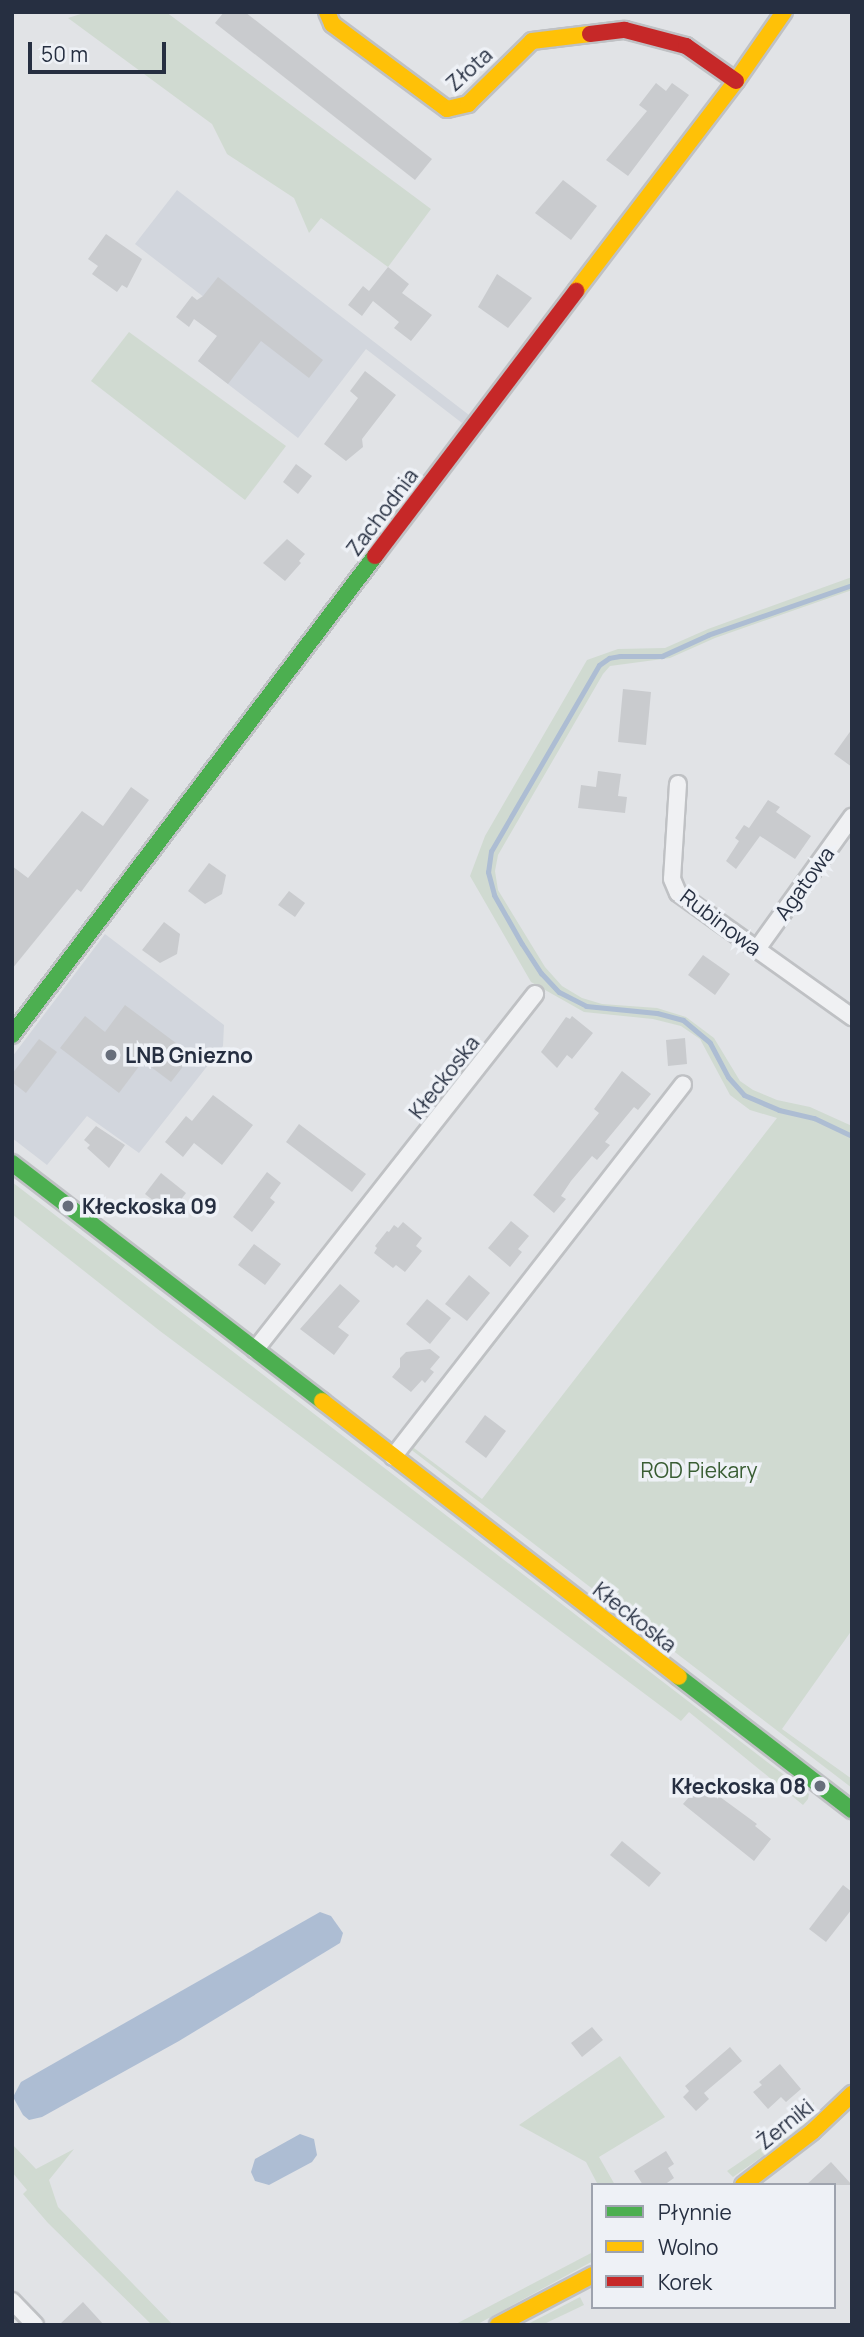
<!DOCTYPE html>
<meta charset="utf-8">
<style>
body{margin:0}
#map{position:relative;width:864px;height:2337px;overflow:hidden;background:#e1e3e6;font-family:Manrope,sans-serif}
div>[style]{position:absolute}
.built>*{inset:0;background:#d2d6dd}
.green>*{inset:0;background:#d0dad1}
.water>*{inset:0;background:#adbdd3}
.stream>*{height:5px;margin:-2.5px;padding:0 2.5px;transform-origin:2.5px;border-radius:2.5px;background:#adbdd3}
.building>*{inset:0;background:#c9cbce}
.roads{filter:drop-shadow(2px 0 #bfc1c4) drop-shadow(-2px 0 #bfc1c4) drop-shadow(0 2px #bfc1c4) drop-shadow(0 -2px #bfc1c4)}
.street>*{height:16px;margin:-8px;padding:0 8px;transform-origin:8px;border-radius:8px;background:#f0f1f3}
.fast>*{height:16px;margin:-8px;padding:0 8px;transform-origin:8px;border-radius:8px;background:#4caf50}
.slow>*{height:16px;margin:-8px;padding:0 8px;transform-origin:8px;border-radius:8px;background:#ffc107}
.jam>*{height:16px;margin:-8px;padding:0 8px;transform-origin:8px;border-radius:8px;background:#c62828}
.dots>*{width:19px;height:19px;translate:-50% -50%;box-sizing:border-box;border:4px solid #eef1f6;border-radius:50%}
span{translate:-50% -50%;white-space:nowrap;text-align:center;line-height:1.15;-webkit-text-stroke:7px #eef1f6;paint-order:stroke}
.street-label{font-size:21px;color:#262f41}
.poi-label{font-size:21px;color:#262f41;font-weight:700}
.left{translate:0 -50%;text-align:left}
.right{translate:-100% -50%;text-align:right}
.park-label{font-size:21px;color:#395d33}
.frame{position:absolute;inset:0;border:14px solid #262f41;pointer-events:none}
.legend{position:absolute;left:591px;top:2183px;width:245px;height:126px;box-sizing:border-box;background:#eef1f6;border:2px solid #9ea3ae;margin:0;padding:9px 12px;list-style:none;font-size:21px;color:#262f41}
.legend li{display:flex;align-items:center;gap:14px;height:35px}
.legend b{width:35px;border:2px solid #9ea3ae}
.scale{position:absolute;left:28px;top:42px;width:138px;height:32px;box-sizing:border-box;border:4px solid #262f41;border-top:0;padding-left:9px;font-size:21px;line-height:24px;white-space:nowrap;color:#262f41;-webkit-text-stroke:5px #eef1f6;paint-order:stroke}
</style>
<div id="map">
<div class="built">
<div style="clip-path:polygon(177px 190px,469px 415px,462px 423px,366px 349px,298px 438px,198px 361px,231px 318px,135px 244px)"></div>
<div style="clip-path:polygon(105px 934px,224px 1025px,223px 1046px,139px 1153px,87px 1116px,47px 1165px,12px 1138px,12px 1057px)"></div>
</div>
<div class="green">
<div style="clip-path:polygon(87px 12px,166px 12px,431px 209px,388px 267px,321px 218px,309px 233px,294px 198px,227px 154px,212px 124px,68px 18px)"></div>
<div style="clip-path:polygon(129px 332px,286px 446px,245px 500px,91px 381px)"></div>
<div style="clip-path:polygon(852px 577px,852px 590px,715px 638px,670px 658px,610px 666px,603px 674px,498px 855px,495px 871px,498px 890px,545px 967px,562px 986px,582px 998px,602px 1004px,657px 1008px,686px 1017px,714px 1038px,740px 1081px,753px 1090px,777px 1100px,810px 1107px,852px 1126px,852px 1630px,782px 1729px,852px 1779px,852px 1788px,409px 1448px,562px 1251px,600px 1208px,414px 1448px,482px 1499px,777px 1118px,750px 1110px,730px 1095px,700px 1039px,681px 1026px,653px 1019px,584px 1012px,531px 982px,470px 876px,485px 836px,587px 660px,618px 649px,665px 648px,708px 629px)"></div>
<div style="clip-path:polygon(12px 1182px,809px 1794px,808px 1799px,803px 1805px,689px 1712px,681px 1721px,160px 1331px,12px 1214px)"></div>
<div style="clip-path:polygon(620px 2056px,665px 2117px,599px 2157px,615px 2185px,598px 2185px,586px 2162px,519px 2125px)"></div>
<div style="clip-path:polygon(814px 2102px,813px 2115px,794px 2134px,733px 2177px,727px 2171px,780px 2135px)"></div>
<div style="clip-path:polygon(12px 2144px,36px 2169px,74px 2149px,49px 2180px,58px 2207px,173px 2325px,152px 2325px,48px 2223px,23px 2194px,27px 2190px,12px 2172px)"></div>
<div style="clip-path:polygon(593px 2252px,593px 2261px,476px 2325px,454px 2325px)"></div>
<div style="clip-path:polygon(580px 2297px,584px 2305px,542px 2325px,526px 2325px)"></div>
</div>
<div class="water">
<div style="clip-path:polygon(320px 1912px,331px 1916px,343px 1933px,340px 1943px,179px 2041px,42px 2117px,29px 2120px,23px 2115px,13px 2097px,21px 2082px)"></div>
<div style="clip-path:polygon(300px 2134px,314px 2139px,317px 2155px,312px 2162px,269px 2185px,255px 2181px,251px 2172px,255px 2159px)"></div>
</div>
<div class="stream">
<div style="left:852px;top:585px;width:152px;rotate:160.9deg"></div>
<div style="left:708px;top:635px;width:51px;rotate:155.5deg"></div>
<div style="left:662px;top:656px;width:42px;rotate:180deg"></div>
<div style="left:620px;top:656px;width:11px;rotate:170deg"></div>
<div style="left:609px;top:658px;width:12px;rotate:145deg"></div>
<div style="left:599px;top:665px;width:215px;rotate:120.1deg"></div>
<div style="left:491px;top:851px;width:21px;rotate:98deg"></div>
<div style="left:488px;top:872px;width:24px;rotate:75deg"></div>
<div style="left:494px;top:895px;width:56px;rotate:60.3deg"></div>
<div style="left:522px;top:944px;width:35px;rotate:57deg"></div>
<div style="left:541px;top:973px;width:26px;rotate:47deg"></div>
<div style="left:559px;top:992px;width:30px;rotate:27deg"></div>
<div style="left:586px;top:1006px;width:71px;rotate:5.6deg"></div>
<div style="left:657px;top:1013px;width:27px;rotate:15deg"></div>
<div style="left:683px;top:1020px;width:35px;rotate:40deg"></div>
<div style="left:710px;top:1043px;width:38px;rotate:62deg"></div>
<div style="left:728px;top:1077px;width:24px;rotate:48deg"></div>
<div style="left:744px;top:1095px;width:38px;rotate:23deg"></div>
<div style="left:779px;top:1110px;width:36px;rotate:13deg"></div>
<div style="left:814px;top:1118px;width:42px;rotate:25.3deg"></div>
</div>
<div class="building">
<div style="clip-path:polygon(224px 12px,245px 12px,432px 159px,415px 180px,215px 23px)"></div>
<div style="clip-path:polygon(656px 83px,666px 91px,672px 83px,689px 95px,628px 176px,606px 160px,647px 111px,639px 105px)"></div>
<div style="clip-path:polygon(563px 180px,597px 206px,571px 240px,535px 213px)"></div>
<div style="clip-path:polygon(106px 234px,142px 259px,127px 288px,122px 285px,117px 292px,92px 274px,98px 266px,88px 259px)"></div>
<div style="clip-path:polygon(388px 267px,409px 284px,402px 293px,432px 315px,411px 341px,394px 328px,399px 322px,373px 301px,362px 316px,348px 305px,363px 286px,369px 291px)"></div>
<div style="clip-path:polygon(497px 274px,532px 298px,508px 328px,478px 307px)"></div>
<div style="clip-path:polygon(218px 277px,323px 360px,309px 378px,261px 341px,228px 384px,198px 361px,217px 336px,194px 319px,189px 327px,176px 317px,192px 296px,197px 300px,203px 296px)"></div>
<div style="clip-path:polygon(365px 371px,396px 395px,362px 439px,363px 447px,346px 461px,324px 444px,358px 398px,350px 391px)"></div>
<div style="clip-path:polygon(296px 464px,312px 476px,298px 494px,283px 482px)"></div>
<div style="clip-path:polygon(287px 539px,305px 554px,299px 561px,301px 563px,285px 581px,263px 563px)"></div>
<div style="clip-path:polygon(623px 689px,651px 692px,646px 745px,618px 742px)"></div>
<div style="clip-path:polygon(852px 729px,852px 767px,834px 754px)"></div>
<div style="clip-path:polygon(598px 771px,621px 774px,618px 796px,627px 797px,625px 813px,578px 808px,581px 785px,596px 787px)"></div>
<div style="clip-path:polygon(131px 787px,149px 800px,81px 892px,77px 889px,12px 969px,12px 866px,28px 878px,82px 811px,103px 826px)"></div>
<div style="clip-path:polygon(768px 800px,780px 807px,776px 812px,811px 836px,795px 859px,760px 836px,736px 869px,726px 861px,739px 841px,735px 838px,744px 825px,749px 828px)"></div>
<div style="clip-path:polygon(209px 863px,226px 875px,222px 894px,205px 904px,188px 891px)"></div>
<div style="clip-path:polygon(289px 891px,305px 903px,295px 917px,278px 905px)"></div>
<div style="clip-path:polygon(164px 922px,180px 934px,177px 954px,160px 963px,142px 950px)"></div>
<div style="clip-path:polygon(703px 955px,730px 974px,715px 995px,688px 975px)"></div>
<div style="clip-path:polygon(125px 1005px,192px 1055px,171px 1082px,143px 1061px,119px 1093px,60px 1048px,85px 1016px,105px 1032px)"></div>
<div style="clip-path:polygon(572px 1016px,593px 1033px,572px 1059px,567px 1055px,557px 1068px,541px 1052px,566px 1017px,570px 1019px)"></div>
<div style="clip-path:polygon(685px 1038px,687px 1064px,668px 1066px,666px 1040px)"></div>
<div style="clip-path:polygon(39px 1039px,57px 1052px,26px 1093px,12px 1082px,12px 1074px)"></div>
<div style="clip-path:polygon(622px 1071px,651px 1094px,638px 1110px,634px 1107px,605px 1142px,610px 1145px,597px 1160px,592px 1156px,571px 1181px,561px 1196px,566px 1199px,554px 1213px,533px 1195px,599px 1113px,594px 1109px)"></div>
<div style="clip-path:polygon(213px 1095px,253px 1125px,222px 1165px,194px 1143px,183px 1157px,165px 1142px,186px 1116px,192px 1121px)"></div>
<div style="clip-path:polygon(299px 1124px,366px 1174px,352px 1192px,286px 1142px)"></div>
<div style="clip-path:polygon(96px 1126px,125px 1145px,109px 1168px,87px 1148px,90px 1145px,84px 1140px)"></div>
<div style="clip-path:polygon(267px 1172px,281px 1183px,270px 1198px,275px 1202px,252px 1232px,233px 1217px)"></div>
<div style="clip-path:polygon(161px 1173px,186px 1193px,170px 1214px,145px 1194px)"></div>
<div style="clip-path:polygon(511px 1221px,529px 1236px,518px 1249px,522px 1252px,510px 1267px,488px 1248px)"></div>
<div style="clip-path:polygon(403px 1222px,422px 1238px,416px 1246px,422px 1251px,405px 1272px,396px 1265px,393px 1268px,374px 1253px,377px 1248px,375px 1246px,387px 1231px,389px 1232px,394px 1225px,398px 1228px)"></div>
<div style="clip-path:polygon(254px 1244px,281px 1264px,265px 1285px,238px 1265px)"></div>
<div style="clip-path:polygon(469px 1275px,490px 1293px,467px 1321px,445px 1304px)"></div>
<div style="clip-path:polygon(340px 1284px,360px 1301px,338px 1327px,349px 1335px,334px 1355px,300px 1329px)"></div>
<div style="clip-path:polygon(427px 1299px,451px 1318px,430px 1344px,406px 1324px)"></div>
<div style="clip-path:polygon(430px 1349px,440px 1357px,430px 1369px,434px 1372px,425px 1383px,422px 1380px,411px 1392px,392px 1377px,400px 1367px,400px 1358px,406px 1352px)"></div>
<div style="clip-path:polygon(485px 1415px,506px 1431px,486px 1458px,465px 1442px)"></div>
<div style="clip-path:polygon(701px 1783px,757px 1824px,755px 1826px,771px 1839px,754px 1861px,683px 1804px)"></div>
<div style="clip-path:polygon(622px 1841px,661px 1873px,649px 1887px,610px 1855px)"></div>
<div style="clip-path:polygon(843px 1885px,852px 1892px,852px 1909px,826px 1942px,809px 1929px)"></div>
<div style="clip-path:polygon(592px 2027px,603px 2040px,582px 2057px,571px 2043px)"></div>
<div style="clip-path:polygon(730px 2047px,742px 2061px,704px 2093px,709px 2099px,696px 2111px,683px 2097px,689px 2091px,685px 2086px)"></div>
<div style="clip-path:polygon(780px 2064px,801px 2089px,786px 2102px,781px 2097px,768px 2109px,753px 2092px,762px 2085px,759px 2082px)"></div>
<div style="clip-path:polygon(666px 2151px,674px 2164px,668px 2168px,674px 2178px,664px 2185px,643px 2185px,634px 2171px)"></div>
<div style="clip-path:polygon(831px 2162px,852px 2185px,806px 2185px)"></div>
<div style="clip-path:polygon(83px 2302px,104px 2325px,59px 2325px)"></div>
</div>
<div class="roads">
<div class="street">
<div style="left:678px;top:784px;width:95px;rotate:93.6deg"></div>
<div style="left:672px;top:879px;width:15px;rotate:67deg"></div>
<div style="left:678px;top:893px;width:214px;rotate:35.5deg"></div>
<div style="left:757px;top:949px;width:163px;rotate:-54.3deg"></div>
<div style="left:255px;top:1350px;width:453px;rotate:-51.8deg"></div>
<div style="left:393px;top:1457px;width:472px;rotate:-52.1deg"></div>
<div style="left:12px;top:2301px;width:33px;rotate:46deg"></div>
</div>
<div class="fast">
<div style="left:12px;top:1035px;width:601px;rotate:-52.84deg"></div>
<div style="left:12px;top:1163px;width:391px;rotate:37.5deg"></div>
<div style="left:679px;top:1677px;width:218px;rotate:37.6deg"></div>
</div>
<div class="slow">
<div style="left:327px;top:12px;width:13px;rotate:67deg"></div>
<div style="left:332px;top:24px;width:143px;rotate:36.5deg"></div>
<div style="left:447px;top:109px;width:22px;rotate:-13deg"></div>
<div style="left:468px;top:104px;width:90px;rotate:-44.5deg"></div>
<div style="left:532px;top:41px;width:58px;rotate:-6.9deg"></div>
<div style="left:576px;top:291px;width:264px;rotate:-52.7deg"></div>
<div style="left:736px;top:81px;width:84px;rotate:-55.2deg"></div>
<div style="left:322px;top:1401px;width:451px;rotate:37.7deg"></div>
<div style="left:743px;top:2185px;width:88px;rotate:-37.6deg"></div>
<div style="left:813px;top:2131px;width:54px;rotate:-43.5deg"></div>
<div style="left:498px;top:2325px;width:107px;rotate:-27.8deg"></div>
</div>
<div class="jam">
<div style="left:590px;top:34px;width:35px;rotate:-7deg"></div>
<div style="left:625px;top:30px;width:63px;rotate:14.7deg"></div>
<div style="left:686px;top:46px;width:61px;rotate:35deg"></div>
<div style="left:375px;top:556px;width:333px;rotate:-52.8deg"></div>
</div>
</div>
<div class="dots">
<div style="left:111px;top:1055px;background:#676e7b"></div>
<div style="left:68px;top:1206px;background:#676e7b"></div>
<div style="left:820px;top:1786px;background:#676e7b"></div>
</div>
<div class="street-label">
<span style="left:469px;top:69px;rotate:-42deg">Złota</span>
<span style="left:382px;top:512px;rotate:-53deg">Zachodnia</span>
<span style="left:804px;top:883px;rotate:-54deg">Agatowa</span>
<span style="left:721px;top:922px;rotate:37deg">Rubinowa</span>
<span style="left:444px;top:1077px;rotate:-52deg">Kłeckoska</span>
<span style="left:635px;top:1617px;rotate:38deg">Kłeckoska</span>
<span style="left:785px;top:2124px;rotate:-39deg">Żerniki</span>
</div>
<div class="poi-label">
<span class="left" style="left:125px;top:1055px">LNB Gniezno</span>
<span class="left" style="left:82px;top:1206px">Kłeckoska 09</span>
<span class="right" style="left:806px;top:1786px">Kłeckoska 08</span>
</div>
<div class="park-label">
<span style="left:699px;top:1470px">ROD Piekary</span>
</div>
<div class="frame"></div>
<ul class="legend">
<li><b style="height:9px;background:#4caf50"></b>Płynnie</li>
<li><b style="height:9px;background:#ffc107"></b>Wolno</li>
<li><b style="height:9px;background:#c62828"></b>Korek</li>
</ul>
<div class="scale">50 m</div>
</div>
